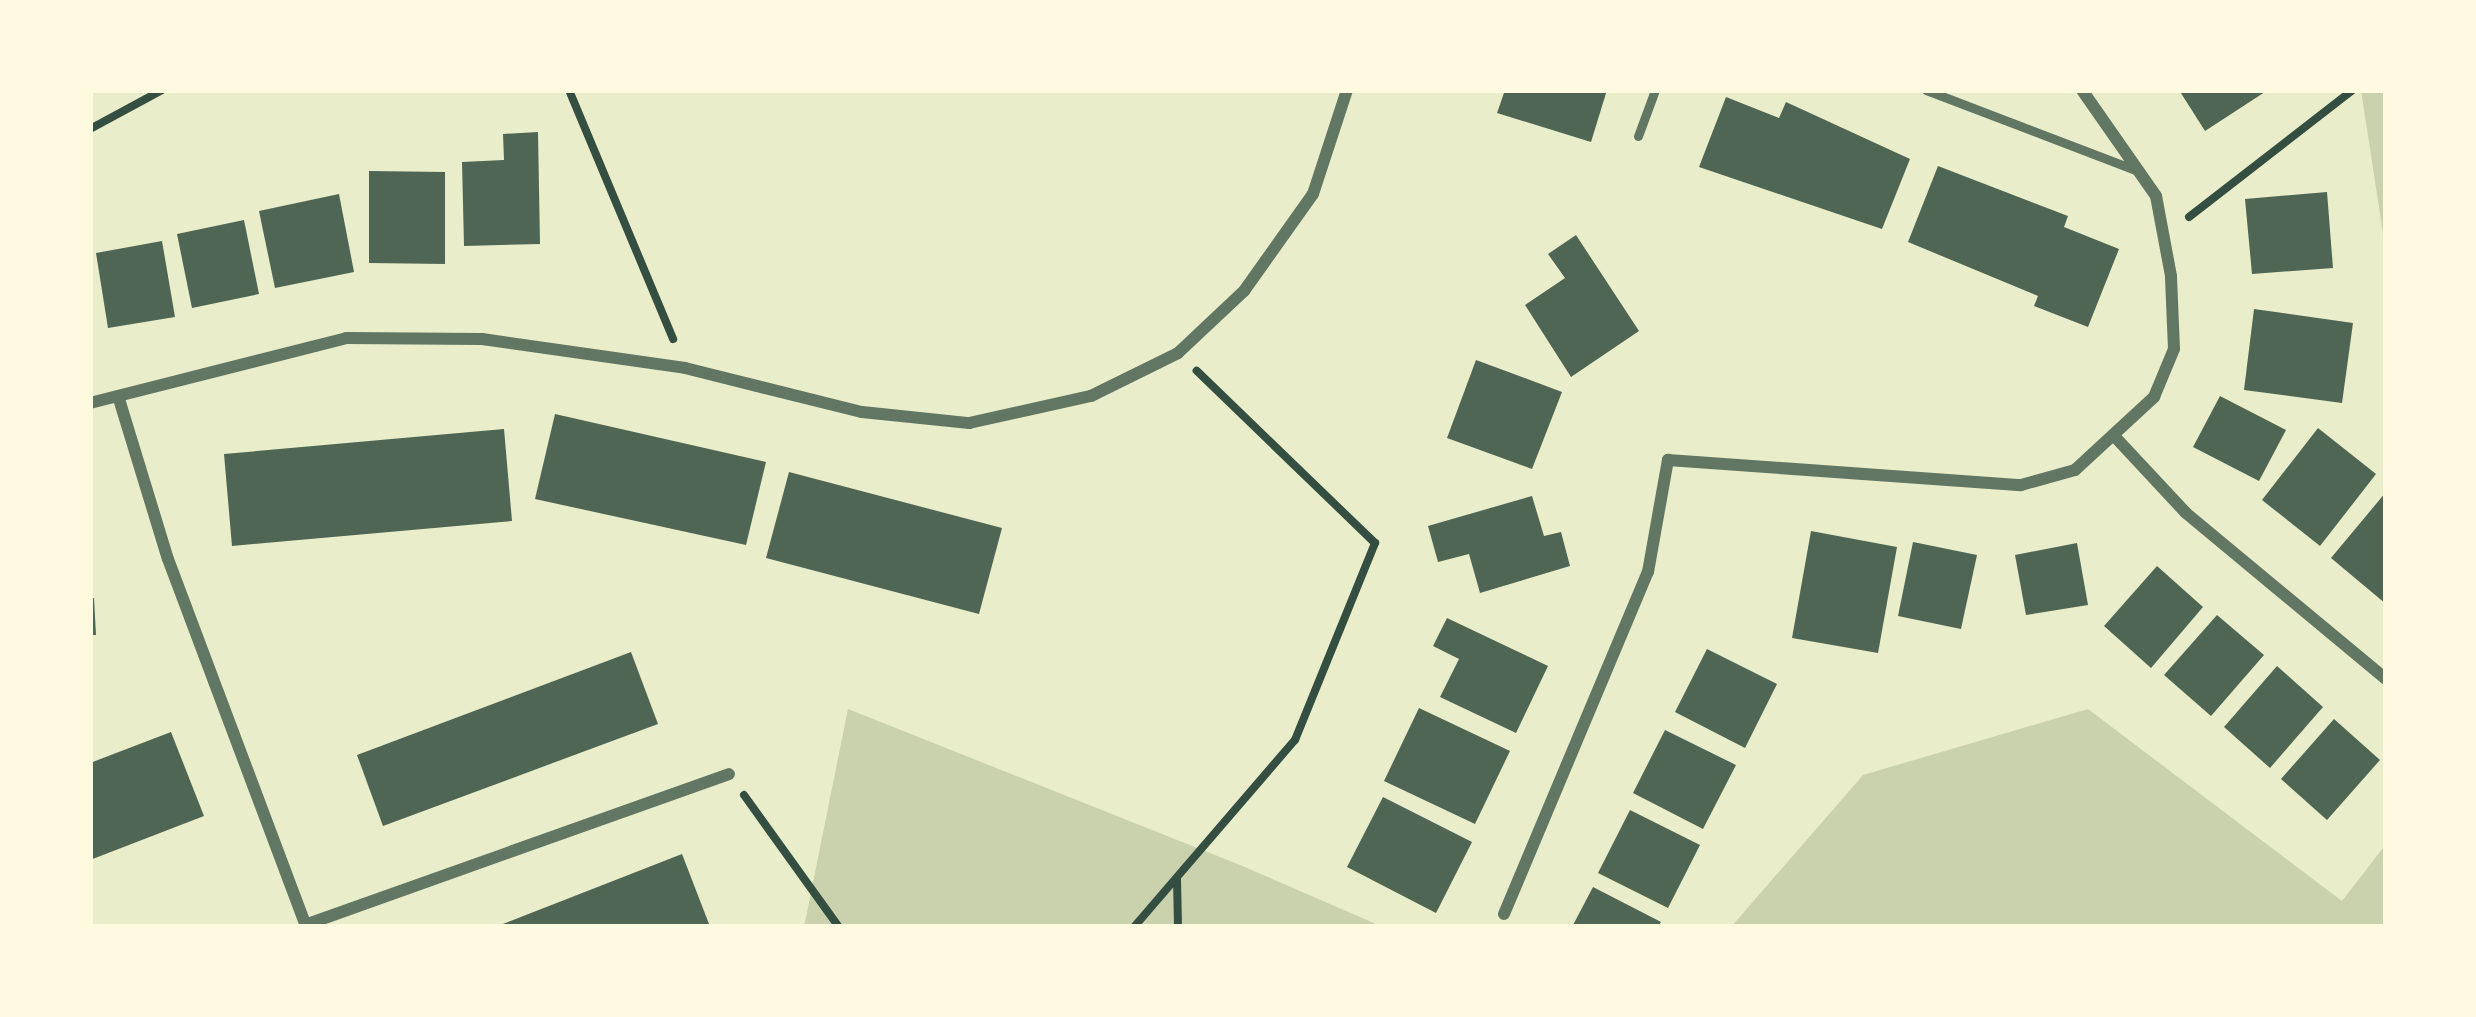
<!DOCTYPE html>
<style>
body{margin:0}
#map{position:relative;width:2476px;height:1017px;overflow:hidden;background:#e9edc9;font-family:"Varela Round",sans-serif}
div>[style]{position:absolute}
.green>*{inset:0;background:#cad2ad}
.building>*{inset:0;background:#4f6655}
.path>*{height:8px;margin:-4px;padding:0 4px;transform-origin:4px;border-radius:4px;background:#344e41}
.service>*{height:9px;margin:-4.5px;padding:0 4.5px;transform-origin:4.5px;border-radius:4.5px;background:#617663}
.minor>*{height:12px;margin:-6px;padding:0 6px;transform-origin:6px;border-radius:6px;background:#617663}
span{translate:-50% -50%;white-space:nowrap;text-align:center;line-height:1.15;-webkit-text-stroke:10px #fefae0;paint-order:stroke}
.frame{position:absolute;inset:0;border:93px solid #fefae0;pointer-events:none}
</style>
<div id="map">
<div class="green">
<div style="clip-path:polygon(2361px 90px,2386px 90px,2386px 253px)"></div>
<div style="clip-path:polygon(848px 709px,1240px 865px,1383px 927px,804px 927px)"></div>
<div style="clip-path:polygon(2088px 709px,2342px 901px,2386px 844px,2386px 927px,1731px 927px,1863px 775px)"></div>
</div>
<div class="building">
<div style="clip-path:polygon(1505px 90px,1607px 90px,1591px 142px,1497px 113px)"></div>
<div style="clip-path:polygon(2179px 90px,2268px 90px,2205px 131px)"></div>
<div style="clip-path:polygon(1726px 97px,1779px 118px,1786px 102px,1910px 159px,1882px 229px,1699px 167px)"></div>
<div style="clip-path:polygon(538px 132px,540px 244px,464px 246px,462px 162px,504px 160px,503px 134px)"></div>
<div style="clip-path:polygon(1938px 166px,2068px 216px,2064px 227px,2119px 249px,2088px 327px,2034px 306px,2038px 296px,1908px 242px)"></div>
<div style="clip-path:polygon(369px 171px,445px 172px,445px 264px,369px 263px)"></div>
<div style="clip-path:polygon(2327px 192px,2333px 268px,2252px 274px,2245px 199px)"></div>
<div style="clip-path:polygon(339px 194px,354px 272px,275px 288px,259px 211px)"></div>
<div style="clip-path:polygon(244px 220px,259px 294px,192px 308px,177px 234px)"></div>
<div style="clip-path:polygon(1576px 235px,1639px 331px,1571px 377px,1525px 305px,1565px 278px,1548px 254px)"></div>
<div style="clip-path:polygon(162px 241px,175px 317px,108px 328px,96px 253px)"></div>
<div style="clip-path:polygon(2254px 309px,2353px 323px,2342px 403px,2244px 390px)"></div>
<div style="clip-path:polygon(1476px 360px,1562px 392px,1532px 469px,1447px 438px)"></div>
<div style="clip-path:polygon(2220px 396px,2286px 430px,2259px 481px,2193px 447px)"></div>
<div style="clip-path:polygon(555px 414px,766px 462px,746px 545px,535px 499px)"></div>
<div style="clip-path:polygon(2318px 428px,2376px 474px,2320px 546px,2262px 500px)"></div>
<div style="clip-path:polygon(504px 429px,512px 521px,232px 546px,224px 454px)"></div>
<div style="clip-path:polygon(789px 472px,1002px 528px,979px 614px,766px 558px)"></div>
<div style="clip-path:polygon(2386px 492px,2386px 604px,2331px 558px)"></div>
<div style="clip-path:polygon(1532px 496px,1544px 536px,1561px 532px,1570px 566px,1480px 593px,1469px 554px,1438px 562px,1428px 526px)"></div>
<div style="clip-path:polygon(1811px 531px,1897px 547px,1878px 653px,1792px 638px)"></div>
<div style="clip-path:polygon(1913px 542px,1977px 555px,1961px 629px,1898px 616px)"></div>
<div style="clip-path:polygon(2077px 543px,2088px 605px,2026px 615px,2015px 555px)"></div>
<div style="clip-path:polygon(2157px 566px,2203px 607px,2151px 668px,2104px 626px)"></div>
<div style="clip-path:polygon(90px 598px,94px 598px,96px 635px,90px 635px)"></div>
<div style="clip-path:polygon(2217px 615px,2264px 655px,2211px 716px,2164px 675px)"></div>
<div style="clip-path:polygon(1447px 618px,1548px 666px,1516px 733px,1440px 697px,1459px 659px,1433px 646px)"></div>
<div style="clip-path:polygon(1707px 649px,1777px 684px,1745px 748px,1675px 712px)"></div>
<div style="clip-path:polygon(631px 652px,658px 724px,383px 826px,357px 755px)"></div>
<div style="clip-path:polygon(2277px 666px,2323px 707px,2270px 768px,2224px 727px)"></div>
<div style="clip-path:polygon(1419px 708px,1510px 751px,1475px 824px,1384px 781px)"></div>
<div style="clip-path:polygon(2334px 719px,2380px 760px,2327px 820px,2281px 779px)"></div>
<div style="clip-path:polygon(1665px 730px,1736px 765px,1703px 829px,1633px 793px)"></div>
<div style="clip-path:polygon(171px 732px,204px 816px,90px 860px,90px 763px)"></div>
<div style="clip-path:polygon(1383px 797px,1472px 842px,1436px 913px,1347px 867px)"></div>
<div style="clip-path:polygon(1630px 810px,1700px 845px,1668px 908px,1598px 873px)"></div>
<div style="clip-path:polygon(682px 854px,709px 924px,495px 927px)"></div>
<div style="clip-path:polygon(1593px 887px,1661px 922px,1658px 927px,1572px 927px)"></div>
</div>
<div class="path">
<div style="left:569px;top:90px;width:270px;rotate:67.3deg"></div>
<div style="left:90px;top:129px;width:82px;rotate:-28.4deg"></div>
<div style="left:2189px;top:217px;width:207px;rotate:-37.8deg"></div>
<div style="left:744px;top:795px;width:163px;rotate:54.3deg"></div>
<div style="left:1177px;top:879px;width:48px;rotate:88.8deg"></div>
<div style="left:1134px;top:927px;width:247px;rotate:-49.3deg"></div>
<div style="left:1295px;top:740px;width:213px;rotate:-67.9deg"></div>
<div style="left:1375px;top:543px;width:248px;rotate:-136deg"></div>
</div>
<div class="service">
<div style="left:1926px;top:90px;width:227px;rotate:20.9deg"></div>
<div style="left:1638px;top:136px;width:49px;rotate:-69.7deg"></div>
</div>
<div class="minor">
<div style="left:119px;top:399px;width:167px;rotate:73deg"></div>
<div style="left:168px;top:559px;width:393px;rotate:69.4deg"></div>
<div style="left:90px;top:403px;width:264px;rotate:-14.2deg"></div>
<div style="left:346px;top:338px;width:136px;rotate:0.4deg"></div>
<div style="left:482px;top:339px;width:205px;rotate:8.1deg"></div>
<div style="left:685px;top:368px;width:182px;rotate:14deg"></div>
<div style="left:862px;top:412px;width:108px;rotate:5.9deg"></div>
<div style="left:969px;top:423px;width:125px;rotate:-12.5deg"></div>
<div style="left:1091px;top:396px;width:97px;rotate:-26.3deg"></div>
<div style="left:1178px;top:353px;width:91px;rotate:-43.2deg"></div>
<div style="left:1244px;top:291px;width:119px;rotate:-54.6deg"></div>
<div style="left:1313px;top:194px;width:109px;rotate:-71.9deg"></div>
<div style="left:2117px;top:439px;width:101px;rotate:47deg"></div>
<div style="left:2186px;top:513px;width:260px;rotate:39.7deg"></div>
<div style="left:1504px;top:914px;width:371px;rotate:-67.2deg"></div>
<div style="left:1648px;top:572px;width:114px;rotate:-79.9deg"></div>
<div style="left:1668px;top:460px;width:354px;rotate:4.1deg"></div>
<div style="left:2021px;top:485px;width:56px;rotate:-15.5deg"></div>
<div style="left:2075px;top:470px;width:108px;rotate:-42.7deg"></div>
<div style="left:2154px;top:397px;width:52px;rotate:-67.4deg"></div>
<div style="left:2174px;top:349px;width:73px;rotate:-92.4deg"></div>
<div style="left:2171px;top:276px;width:81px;rotate:-100.6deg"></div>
<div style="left:2156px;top:196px;width:129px;rotate:-124.9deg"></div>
<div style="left:305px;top:925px;width:450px;rotate:-19.6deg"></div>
</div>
<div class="frame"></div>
</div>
